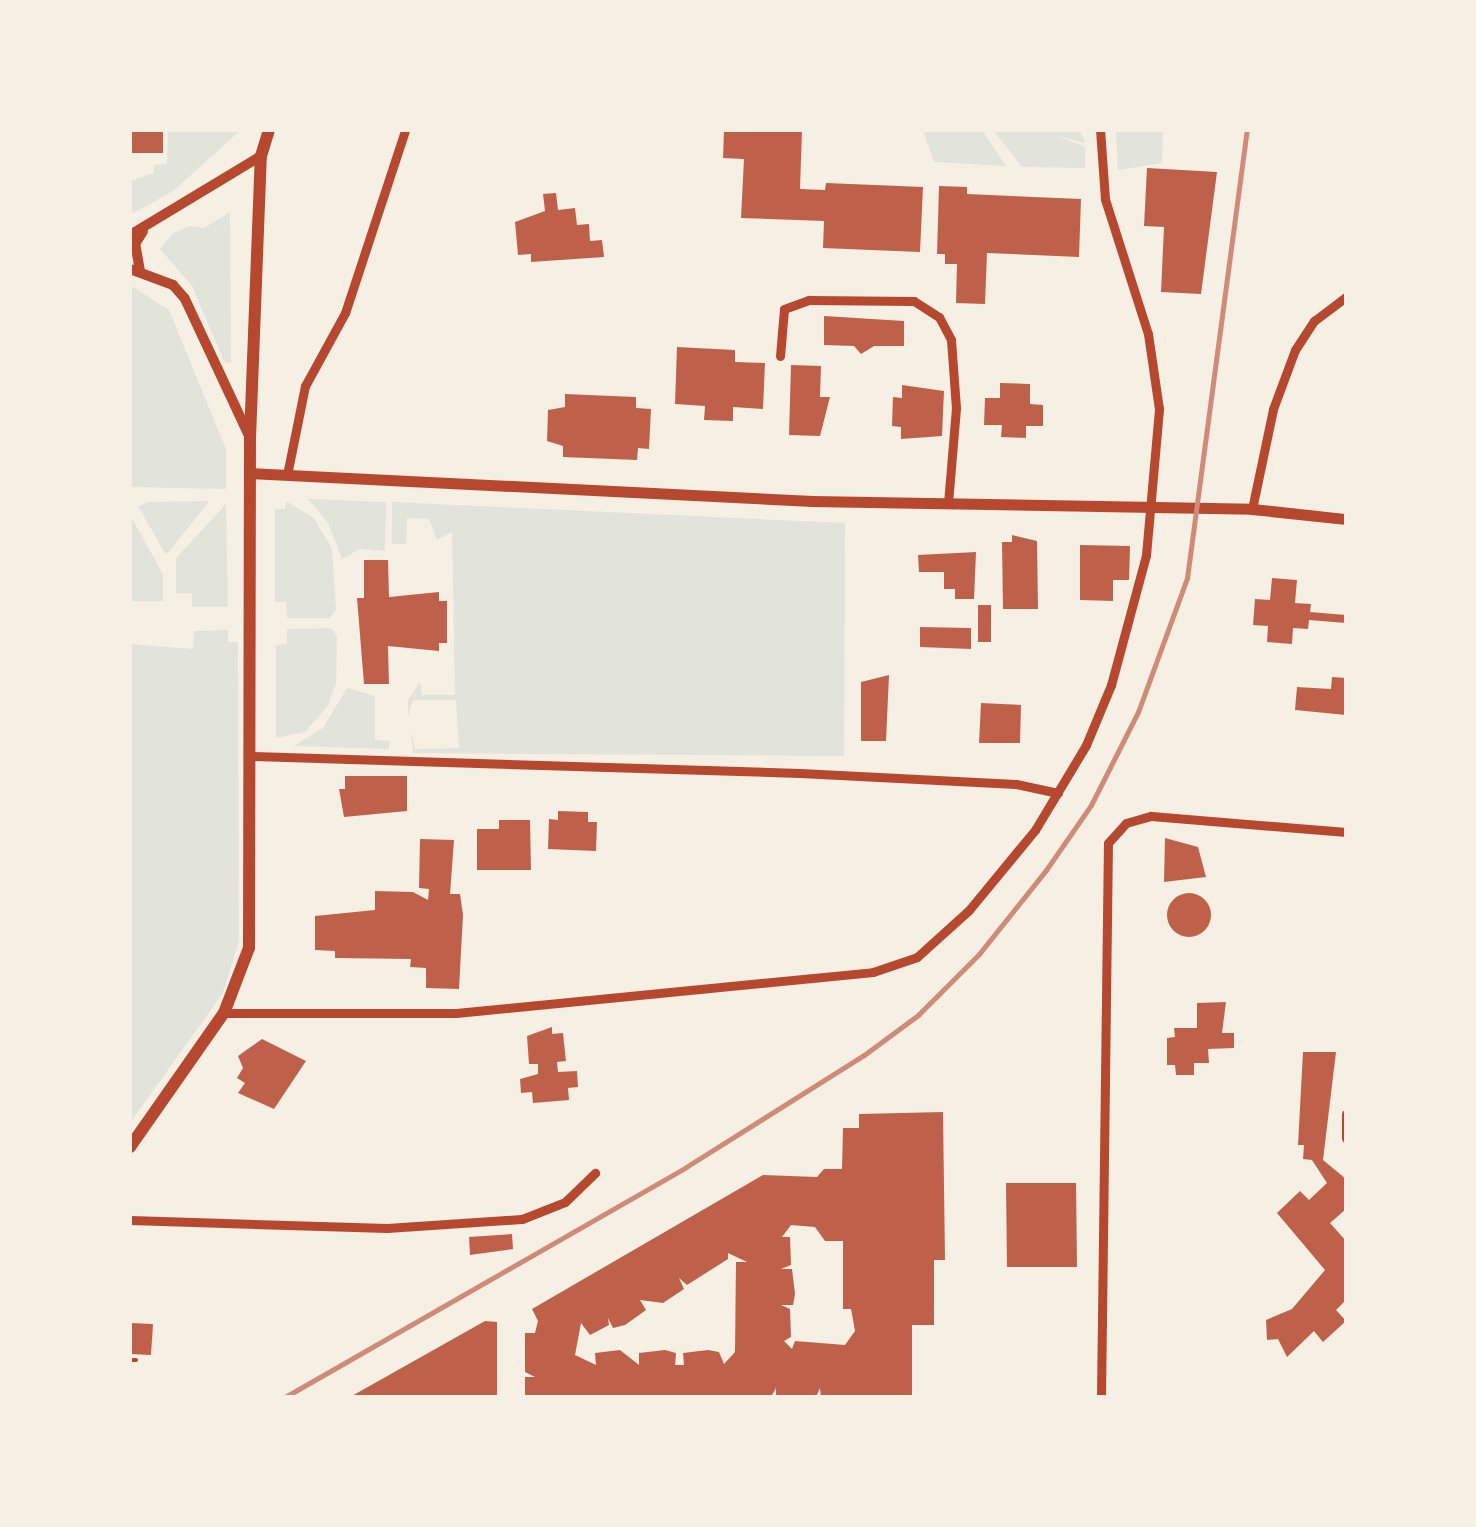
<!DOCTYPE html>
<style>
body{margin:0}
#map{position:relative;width:1476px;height:1527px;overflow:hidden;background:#f6efe4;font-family:Helvetica,sans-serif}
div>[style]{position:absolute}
.green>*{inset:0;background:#e2e4dc}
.building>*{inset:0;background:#bf614a}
.round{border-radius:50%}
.service>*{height:4px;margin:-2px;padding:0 2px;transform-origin:2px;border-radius:2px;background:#b5482f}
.minor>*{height:9px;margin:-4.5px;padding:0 4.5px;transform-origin:4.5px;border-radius:4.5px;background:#b5482f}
.tertiary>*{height:10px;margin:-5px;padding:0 5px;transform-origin:5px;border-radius:5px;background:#b5482f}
.secondary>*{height:11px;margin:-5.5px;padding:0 5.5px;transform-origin:5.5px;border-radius:5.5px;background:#b5482f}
.primary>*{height:12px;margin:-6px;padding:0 6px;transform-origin:6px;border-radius:6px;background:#b5482f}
.rail>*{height:5px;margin:-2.5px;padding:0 2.5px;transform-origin:2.5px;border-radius:2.5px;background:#cf8b77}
span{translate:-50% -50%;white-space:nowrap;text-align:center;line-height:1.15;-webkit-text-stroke:9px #f6efe4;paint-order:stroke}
.frame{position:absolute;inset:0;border:132px solid #f6efe4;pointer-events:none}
</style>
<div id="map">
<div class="green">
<div style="clip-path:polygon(168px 130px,241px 130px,173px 191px,130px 215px,130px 181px,154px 173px,154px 165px,167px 164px)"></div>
<div style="clip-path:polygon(923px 130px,982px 130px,1006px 166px,934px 162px)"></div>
<div style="clip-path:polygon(993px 130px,1080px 130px,1085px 143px,1057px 136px,1085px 147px,1085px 168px,1022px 167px)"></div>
<div style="clip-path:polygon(1116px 130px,1163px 130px,1162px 163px,1118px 170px)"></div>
<div style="clip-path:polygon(230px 212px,231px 363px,224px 362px,192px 286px,160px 249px,172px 234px,189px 226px,204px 228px)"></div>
<div style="clip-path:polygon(130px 285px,169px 310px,226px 449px,226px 489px,130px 487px)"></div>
<div style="clip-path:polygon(308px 499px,386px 502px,385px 551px,360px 549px,342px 559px,328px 523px)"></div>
<div style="clip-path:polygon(286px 501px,314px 518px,332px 549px,336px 610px,330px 618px,287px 618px,286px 602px,275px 602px,275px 509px,285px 509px)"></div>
<div style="clip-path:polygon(150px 502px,208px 501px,208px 503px,166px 555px,138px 506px)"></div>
<div style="clip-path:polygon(392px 502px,845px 523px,844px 756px,413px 753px,411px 732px,415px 749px,459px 748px,456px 700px,413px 700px,408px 717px,408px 700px,420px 682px,422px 695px,455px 695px,452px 532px,437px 540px,429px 519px,407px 518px,406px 544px,392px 544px)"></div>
<div style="clip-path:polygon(226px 504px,228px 607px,192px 607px,192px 593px,176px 593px,176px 558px)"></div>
<div style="clip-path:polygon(130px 515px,163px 574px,163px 601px,130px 601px)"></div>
<div style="clip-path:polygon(331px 628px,337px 636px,336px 683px,327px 707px,305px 732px,276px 738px,276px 645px,287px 644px,287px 629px)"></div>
<div style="clip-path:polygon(228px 630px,228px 642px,238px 642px,239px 941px,223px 993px,130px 1123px,130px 644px,193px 649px,194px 631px)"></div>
<div style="clip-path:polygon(347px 688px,375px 696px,375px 740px,390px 741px,388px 749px,294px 746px,323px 728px)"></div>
</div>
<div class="building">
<div style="clip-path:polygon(130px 130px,163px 130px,163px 153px,130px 153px)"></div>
<div style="clip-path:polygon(724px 130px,802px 130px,800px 189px,825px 190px,826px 183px,923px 187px,920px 252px,823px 248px,824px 221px,741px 218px,744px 159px,723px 158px)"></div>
<div style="clip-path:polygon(1147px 168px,1217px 172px,1201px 294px,1161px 292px,1164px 227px,1144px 226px)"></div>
<div style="clip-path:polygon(939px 186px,967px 187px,967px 194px,1081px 199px,1079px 257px,987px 253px,985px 304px,956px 303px,957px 264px,945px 264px,945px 254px,937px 254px)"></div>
<div style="clip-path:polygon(556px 193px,558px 210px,575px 208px,577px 225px,589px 224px,590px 241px,602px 240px,604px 257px,531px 262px,531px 254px,518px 255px,515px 222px,545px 211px,543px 194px)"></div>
<div style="clip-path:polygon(824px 316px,904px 321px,904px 346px,874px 346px,861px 354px,854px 346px,824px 345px)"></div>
<div style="clip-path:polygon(677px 347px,735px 350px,735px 362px,765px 363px,763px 409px,733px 407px,733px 421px,704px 420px,705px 406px,675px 404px)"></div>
<div style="clip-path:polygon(791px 365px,821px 366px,820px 397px,830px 397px,820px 436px,789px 435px)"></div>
<div style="clip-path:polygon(1000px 383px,1030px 384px,1030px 404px,1043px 405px,1043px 426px,1026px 426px,1026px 438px,1001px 437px,1002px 425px,984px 425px,985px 398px,1000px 398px)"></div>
<div style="clip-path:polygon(902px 385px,944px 391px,942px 436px,901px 439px,901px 427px,892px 426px,893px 397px,902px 398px)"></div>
<div style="clip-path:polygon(565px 394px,636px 397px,636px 408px,651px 409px,649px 449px,638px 448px,637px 460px,563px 457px,563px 446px,547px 441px,548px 410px,565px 407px)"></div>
<div style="clip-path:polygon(1012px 535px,1037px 541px,1038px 609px,1003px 609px,1002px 542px,1012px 542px)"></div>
<div style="clip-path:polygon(1080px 545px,1130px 546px,1129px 580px,1113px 580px,1113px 601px,1080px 600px)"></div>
<div style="clip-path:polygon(976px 552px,974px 599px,955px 599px,955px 589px,944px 589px,944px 572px,919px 572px,918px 555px)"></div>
<div style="clip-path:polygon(364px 560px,388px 560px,389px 597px,439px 592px,439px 601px,447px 601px,447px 643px,439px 643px,439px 651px,388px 646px,389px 684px,364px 684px,357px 598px,364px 598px)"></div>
<div style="clip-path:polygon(1272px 578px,1297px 580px,1295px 603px,1311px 604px,1310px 612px,1346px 615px,1346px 623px,1309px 620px,1308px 629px,1293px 628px,1292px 644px,1267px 642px,1268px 626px,1253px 625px,1255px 599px,1270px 600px)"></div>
<div style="clip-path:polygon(978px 605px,991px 605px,991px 642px,978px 642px)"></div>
<div style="clip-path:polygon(920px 627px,971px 628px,971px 649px,920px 647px)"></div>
<div style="clip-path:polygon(889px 675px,886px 741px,861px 741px,861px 682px)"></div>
<div style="clip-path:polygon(1332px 677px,1346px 678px,1346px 715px,1295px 710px,1297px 687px,1331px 689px)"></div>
<div style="clip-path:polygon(981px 703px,1021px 705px,1020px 743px,979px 743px)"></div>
<div style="clip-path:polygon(345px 776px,407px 776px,407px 811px,344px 817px,339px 789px,345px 789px)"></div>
<div style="clip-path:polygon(558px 811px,588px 812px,588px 822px,597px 822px,596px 851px,548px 849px,549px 819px,558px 820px)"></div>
<div style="clip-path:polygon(499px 820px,530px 820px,531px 870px,477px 870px,477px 829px,499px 829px)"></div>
<div style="clip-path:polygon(1165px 838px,1198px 847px,1206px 877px,1164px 882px)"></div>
<div style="clip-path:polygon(420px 839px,454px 840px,450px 894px,460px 894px,463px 915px,459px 989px,426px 988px,426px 968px,410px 967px,411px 959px,335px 958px,335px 951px,315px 950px,315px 916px,375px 910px,375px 891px,413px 892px,428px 900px,429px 889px,419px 888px)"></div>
<div class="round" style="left:1167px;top:893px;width:44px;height:44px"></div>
<div style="clip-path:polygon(1226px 1002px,1222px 1033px,1234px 1033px,1234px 1048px,1208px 1049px,1209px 1063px,1194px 1063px,1194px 1075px,1176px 1075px,1175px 1065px,1167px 1065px,1167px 1038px,1175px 1037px,1174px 1028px,1197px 1028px,1197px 1003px)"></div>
<div style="clip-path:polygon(552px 1027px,552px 1034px,563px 1033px,566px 1061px,557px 1062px,558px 1072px,577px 1071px,578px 1087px,568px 1088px,569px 1100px,533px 1103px,532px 1092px,521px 1093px,520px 1079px,538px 1074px,538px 1064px,529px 1064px,527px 1036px)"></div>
<div style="clip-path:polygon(262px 1039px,306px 1061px,274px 1109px,238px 1093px,245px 1083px,237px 1078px,243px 1068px,238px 1056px)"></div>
<div style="clip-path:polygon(1303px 1052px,1336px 1052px,1323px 1160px,1346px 1179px,1346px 1209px,1330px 1223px,1346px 1241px,1346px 1300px,1336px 1310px,1346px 1321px,1323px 1342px,1314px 1331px,1287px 1357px,1278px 1339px,1267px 1340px,1266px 1320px,1292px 1309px,1325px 1270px,1277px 1213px,1300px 1191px,1309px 1200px,1327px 1183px,1312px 1160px,1303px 1159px,1304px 1145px,1298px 1145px)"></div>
<div style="clip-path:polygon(evenodd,943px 1112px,945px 1260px,934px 1260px,934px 1325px,912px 1325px,912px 1397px,821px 1397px,820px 1388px,816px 1397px,776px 1397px,776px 1388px,771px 1397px,525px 1397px,525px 1377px,535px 1377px,525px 1372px,525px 1333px,535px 1333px,538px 1321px,532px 1309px,763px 1175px,817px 1177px,824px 1169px,842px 1169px,843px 1128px,859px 1128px,859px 1114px,943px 1112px,791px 1225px,815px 1227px,825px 1241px,843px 1241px,843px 1309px,851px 1309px,855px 1331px,845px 1345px,795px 1341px,792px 1349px,784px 1341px,791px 1337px,790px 1309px,781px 1305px,793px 1305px,795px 1294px,792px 1269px,781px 1269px,791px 1265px,790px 1237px,782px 1237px,791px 1225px,943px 1112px,728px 1253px,747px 1262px,736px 1262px,735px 1352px,724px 1364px,719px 1352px,708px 1350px,683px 1353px,684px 1365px,675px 1365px,676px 1353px,665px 1350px,639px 1353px,639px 1365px,620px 1350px,595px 1353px,596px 1365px,575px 1355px,581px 1323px,590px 1335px,609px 1325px,608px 1318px,613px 1328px,625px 1325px,646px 1310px,640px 1300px,663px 1303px,684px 1289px,679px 1278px,687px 1285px,728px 1259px,728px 1253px)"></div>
<div style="clip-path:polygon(1006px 1183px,1076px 1183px,1077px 1267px,1007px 1267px)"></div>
<div style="clip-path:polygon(512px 1234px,513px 1249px,470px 1255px,469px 1237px)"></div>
<div style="clip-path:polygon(485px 1321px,497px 1322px,497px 1397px,350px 1397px)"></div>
<div style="clip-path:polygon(130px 1323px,153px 1324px,151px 1355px,130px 1354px)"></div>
</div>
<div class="service">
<div style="left:130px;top:1360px;width:6px"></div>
</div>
<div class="minor">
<div style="left:780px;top:356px;width:47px;rotate:-85.1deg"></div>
<div style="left:784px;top:309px;width:27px;rotate:-20deg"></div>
<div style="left:809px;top:300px;width:105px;rotate:0.5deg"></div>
<div style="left:914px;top:301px;width:30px;rotate:33deg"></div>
<div style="left:939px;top:317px;width:26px;rotate:62deg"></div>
<div style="left:951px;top:340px;width:68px;rotate:85.8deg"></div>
<div style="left:956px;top:408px;width:95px;rotate:94.8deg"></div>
<div style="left:287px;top:475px;width:91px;rotate:-78.6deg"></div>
<div style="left:305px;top:386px;width:83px;rotate:-61.3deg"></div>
<div style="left:345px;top:313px;width:193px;rotate:-71.8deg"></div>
<div style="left:1252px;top:509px;width:102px;rotate:-78.1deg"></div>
<div style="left:1273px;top:409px;width:63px;rotate:-69.6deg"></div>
<div style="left:1295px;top:350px;width:35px;rotate:-57deg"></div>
<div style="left:1314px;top:321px;width:40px;rotate:-37deg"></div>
<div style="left:253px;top:756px;width:547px;rotate:1.78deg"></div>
<div style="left:800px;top:773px;width:216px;rotate:2.9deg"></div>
<div style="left:1016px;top:784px;width:43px;rotate:12.1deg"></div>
<div style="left:224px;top:1013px;width:232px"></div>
<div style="left:456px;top:1013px;width:419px;rotate:-5.6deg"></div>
<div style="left:873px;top:972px;width:46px;rotate:-18.8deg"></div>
<div style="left:917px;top:957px;width:70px;rotate:-42.1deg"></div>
<div style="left:969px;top:910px;width:104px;rotate:-50.5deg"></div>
<div style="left:1035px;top:830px;width:99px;rotate:-59deg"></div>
<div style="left:1086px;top:745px;width:65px;rotate:-67.4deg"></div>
<div style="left:1111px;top:685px;width:135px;rotate:-74.9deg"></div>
<div style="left:1146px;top:555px;width:147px;rotate:-84.9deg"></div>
<div style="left:1159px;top:409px;width:76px;rotate:-98.3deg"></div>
<div style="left:1148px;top:334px;width:142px;rotate:-107.7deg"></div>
<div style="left:1105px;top:199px;width:69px;rotate:-94.1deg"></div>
<div style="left:1346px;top:1114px;width:24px;rotate:90deg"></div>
<div style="left:130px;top:1220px;width:257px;rotate:1.8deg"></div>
<div style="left:387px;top:1228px;width:135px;rotate:-3.8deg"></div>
<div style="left:522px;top:1219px;width:46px;rotate:-21.6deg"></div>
<div style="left:565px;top:1202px;width:42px;rotate:-44deg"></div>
<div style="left:1101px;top:1397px;width:554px;rotate:-89.28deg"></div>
<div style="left:1108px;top:843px;width:27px;rotate:-48deg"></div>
<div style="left:1126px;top:823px;width:26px;rotate:-16deg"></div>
<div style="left:1151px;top:816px;width:196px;rotate:4.7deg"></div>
</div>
<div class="tertiary">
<div style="left:130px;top:235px;width:153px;rotate:-31.1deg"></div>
<div style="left:130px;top:269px;width:46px;rotate:20.4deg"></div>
<div style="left:173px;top:285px;width:18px;rotate:49deg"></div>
<div style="left:185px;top:299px;width:153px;rotate:64.9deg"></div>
<div style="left:140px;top:271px;width:27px;rotate:-100deg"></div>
<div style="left:135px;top:244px;width:15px;rotate:-58deg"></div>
</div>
<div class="secondary">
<div style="left:250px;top:473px;width:563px;rotate:2.85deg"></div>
<div style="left:812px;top:501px;width:440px;rotate:1deg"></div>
<div style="left:1252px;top:509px;width:95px;rotate:6.1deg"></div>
</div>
<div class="primary">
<div style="left:130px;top:1147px;width:164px;rotate:-55deg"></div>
<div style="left:224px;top:1013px;width:70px;rotate:-69deg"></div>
<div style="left:249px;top:948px;width:510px;rotate:-89.89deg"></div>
<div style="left:250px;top:438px;width:282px;rotate:-87.8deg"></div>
<div style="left:261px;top:156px;width:27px;rotate:-73deg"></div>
</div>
<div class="rail">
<div style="left:285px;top:1397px;width:462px;rotate:-29.8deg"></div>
<div style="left:686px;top:1167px;width:210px;rotate:-32.2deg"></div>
<div style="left:864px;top:1055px;width:67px;rotate:-36.5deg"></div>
<div style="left:918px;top:1015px;width:86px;rotate:-45deg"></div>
<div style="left:979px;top:954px;width:107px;rotate:-51.4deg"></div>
<div style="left:1046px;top:870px;width:79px;rotate:-55.3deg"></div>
<div style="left:1091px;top:805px;width:104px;rotate:-63.2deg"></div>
<div style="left:1138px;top:712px;width:143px;rotate:-69.9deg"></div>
<div style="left:1187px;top:578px;width:452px;rotate:-82.4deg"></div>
</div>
<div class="frame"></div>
</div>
